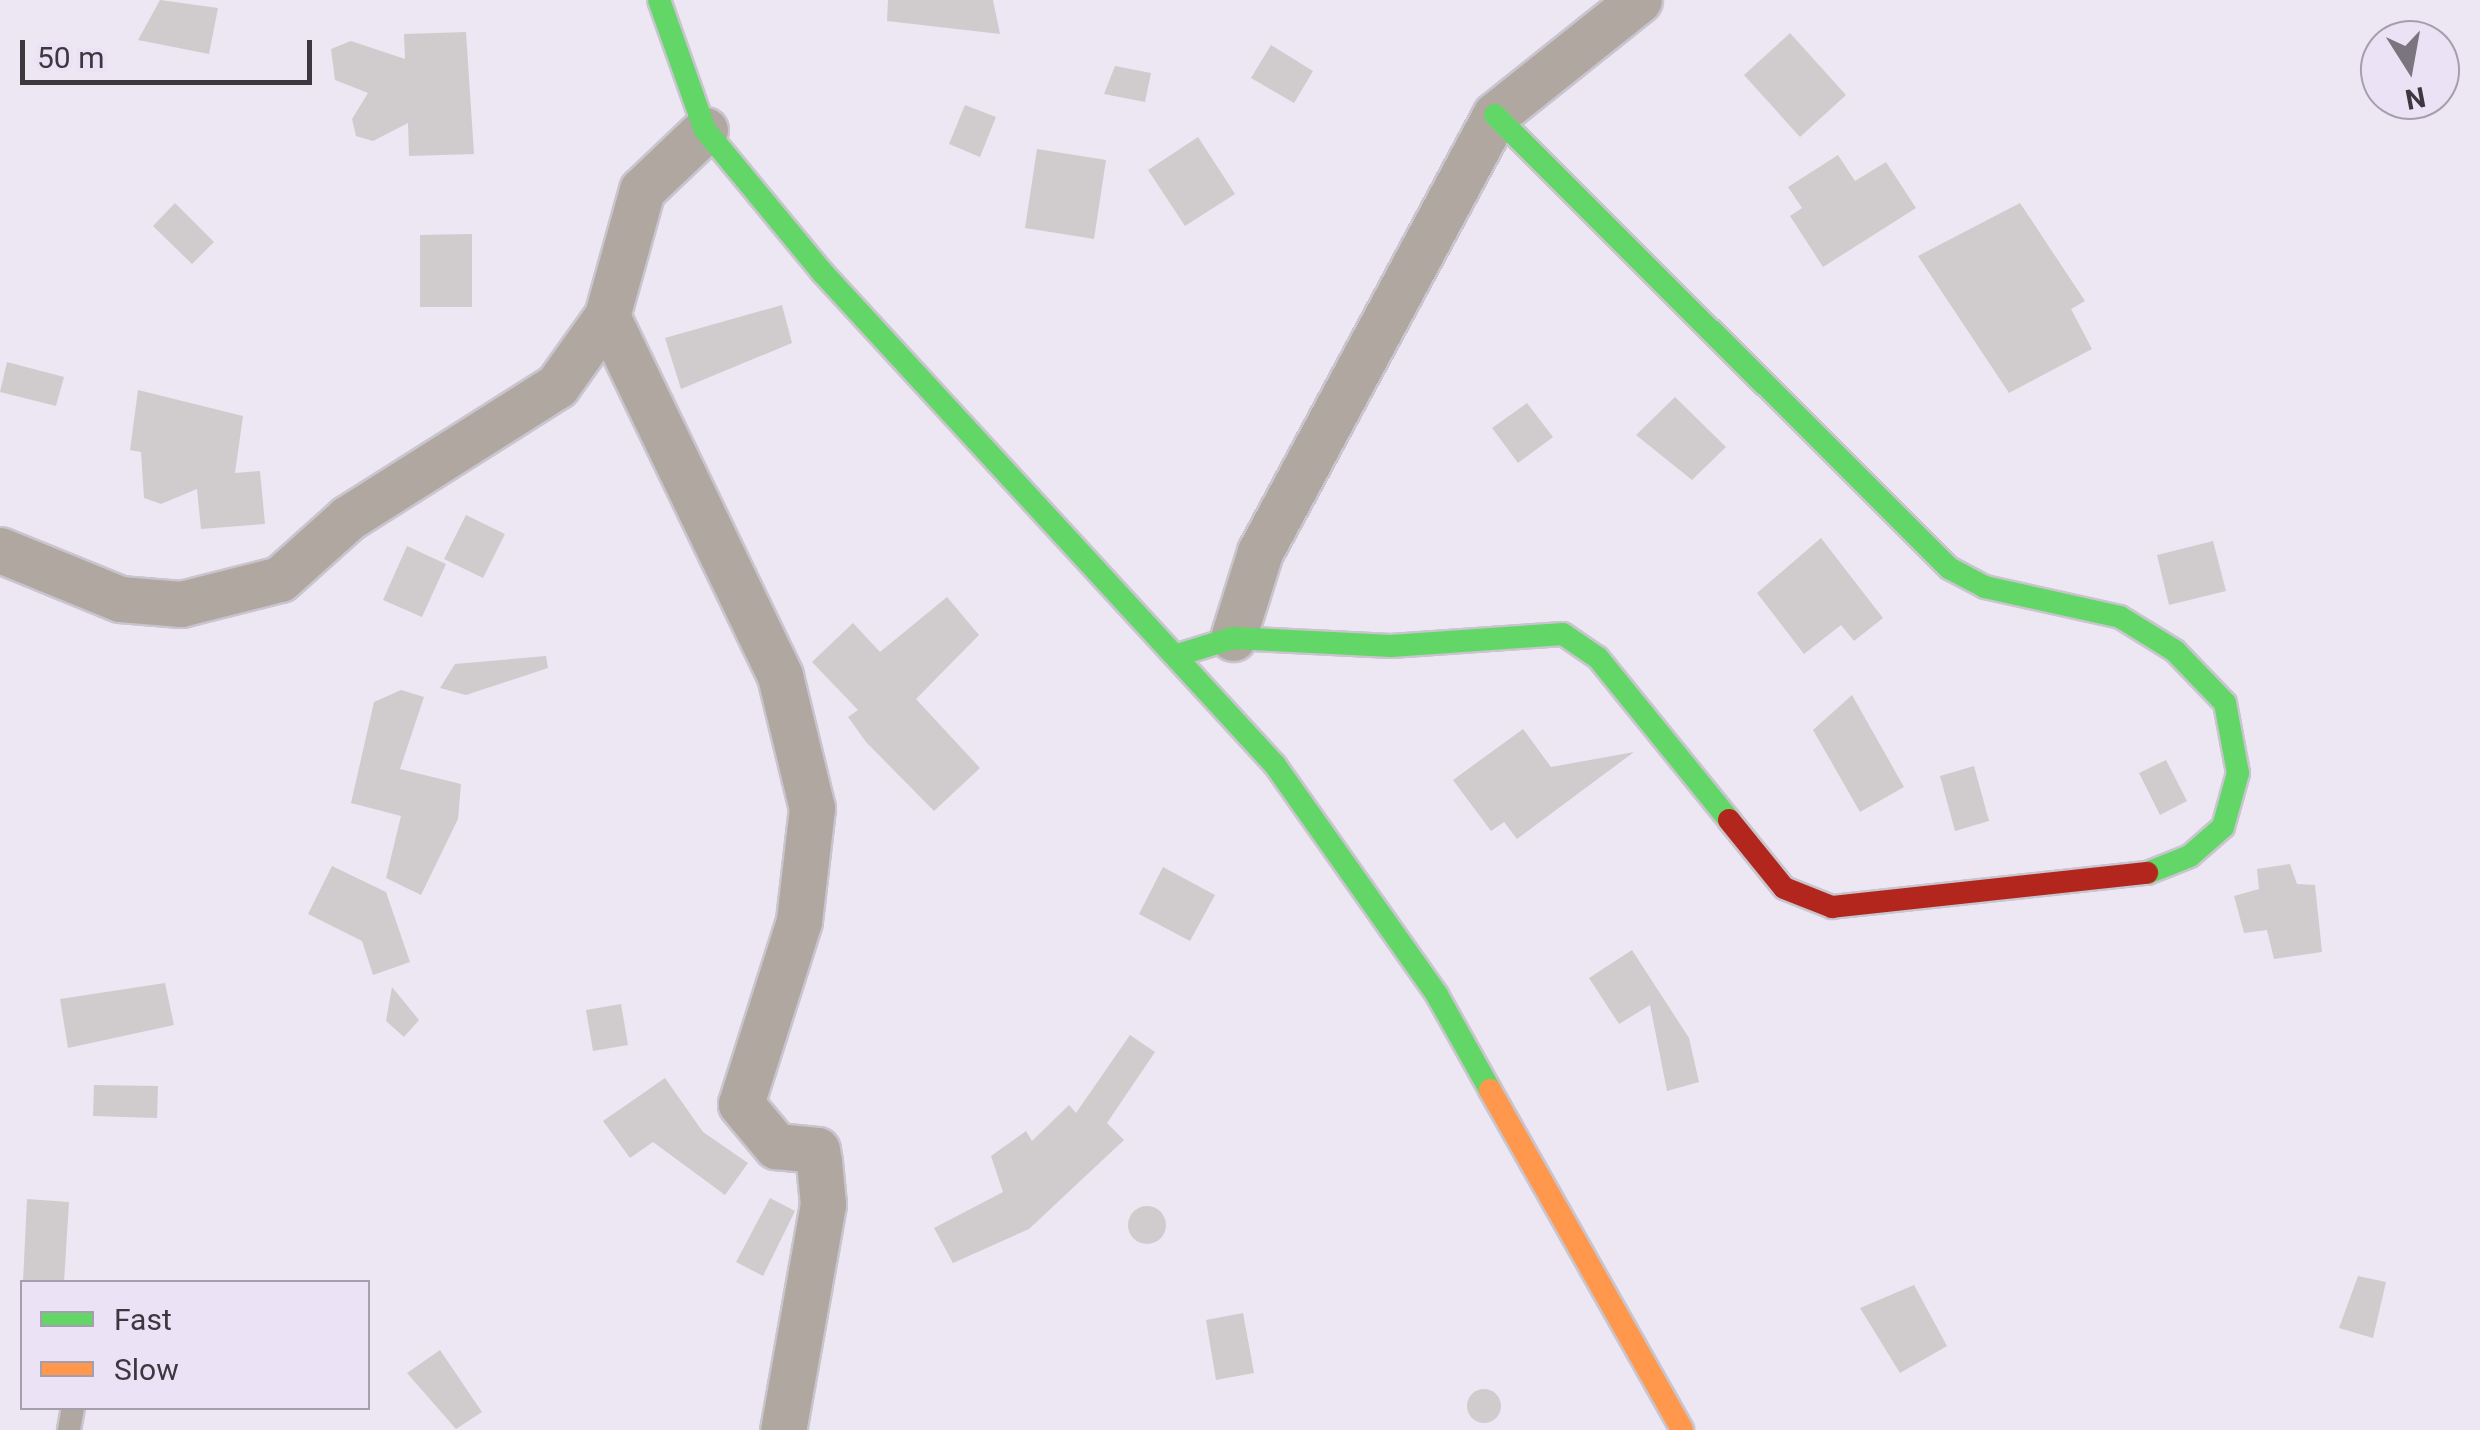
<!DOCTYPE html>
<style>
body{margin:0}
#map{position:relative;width:2480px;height:1430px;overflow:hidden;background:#ece7f2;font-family:Roboto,sans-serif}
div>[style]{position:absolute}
.building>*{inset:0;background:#d0cccd}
.round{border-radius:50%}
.roads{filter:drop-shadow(2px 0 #c9c5ce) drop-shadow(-2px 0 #c9c5ce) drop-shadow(0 2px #c9c5ce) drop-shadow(0 -2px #c9c5ce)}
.lane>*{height:22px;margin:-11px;padding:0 11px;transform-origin:11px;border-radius:11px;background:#b0a7a0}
.street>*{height:45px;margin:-22.5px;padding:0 22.5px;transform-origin:22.5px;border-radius:22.5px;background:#b0a7a0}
.fast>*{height:22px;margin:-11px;padding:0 11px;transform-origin:11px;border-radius:11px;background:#63d668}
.slow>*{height:22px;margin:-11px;padding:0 11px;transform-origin:11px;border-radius:11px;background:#ff974d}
.jam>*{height:22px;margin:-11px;padding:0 11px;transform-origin:11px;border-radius:11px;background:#b3261e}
span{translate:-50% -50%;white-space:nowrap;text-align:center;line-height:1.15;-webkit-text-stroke:10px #ebe2f6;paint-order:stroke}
.legend{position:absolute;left:20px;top:1280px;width:350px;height:130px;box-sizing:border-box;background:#ebe2f6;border:2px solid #a59ead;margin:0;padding:12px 18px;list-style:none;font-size:30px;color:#3c3840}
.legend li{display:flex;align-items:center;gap:20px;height:50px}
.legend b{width:50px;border:2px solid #a59ead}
.north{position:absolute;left:2360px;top:20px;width:100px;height:100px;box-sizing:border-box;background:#ebe2f6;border:2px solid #a59ead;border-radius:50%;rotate:169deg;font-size:28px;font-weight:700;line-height:40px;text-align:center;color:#3c3840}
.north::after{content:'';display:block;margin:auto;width:35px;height:45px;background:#7a757e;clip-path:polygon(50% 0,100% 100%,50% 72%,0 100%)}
.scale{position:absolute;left:20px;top:40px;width:292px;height:45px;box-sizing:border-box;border:5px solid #3c3840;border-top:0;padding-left:12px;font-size:30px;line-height:35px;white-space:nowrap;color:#3c3840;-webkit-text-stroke:8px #ebe2f6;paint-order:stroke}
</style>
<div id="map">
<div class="building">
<div style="clip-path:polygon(160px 0,218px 8px,209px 54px,138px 40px)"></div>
<div style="clip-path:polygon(888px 0,993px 0,1000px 34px,887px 21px)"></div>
<div style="clip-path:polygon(466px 32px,474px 154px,409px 156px,408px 123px,373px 141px,356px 136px,352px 119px,368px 93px,335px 80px,331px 49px,351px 41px,405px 59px,404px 34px)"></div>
<div style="clip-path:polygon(1790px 33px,1846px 95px,1800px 137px,1744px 75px)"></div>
<div style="clip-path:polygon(1271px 45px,1313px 71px,1294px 103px,1251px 78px)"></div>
<div style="clip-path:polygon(1115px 66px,1151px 73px,1145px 102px,1104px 94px)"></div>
<div style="clip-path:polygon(965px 105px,996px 117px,980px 157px,949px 144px)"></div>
<div style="clip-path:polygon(1198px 137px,1235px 194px,1185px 226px,1148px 170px)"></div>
<div style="clip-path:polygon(1037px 149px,1106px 160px,1094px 239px,1025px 228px)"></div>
<div style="clip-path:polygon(1838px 155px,1855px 181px,1886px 162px,1916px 208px,1823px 267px,1790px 216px,1802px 208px,1788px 187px)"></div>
<div style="clip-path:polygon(175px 203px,214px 242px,192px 264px,153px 226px)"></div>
<div style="clip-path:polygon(2020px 203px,2085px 301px,2071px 309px,2092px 349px,2009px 393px,1918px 256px)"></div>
<div style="clip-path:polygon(472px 234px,472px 307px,420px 307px,420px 235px)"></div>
<div style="clip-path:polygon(782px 305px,792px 343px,681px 389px,665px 338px)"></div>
<div style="clip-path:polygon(7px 362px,64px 377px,56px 406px,0 392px)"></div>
<div style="clip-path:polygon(138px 390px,243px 416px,235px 473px,260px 471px,265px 524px,201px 529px,197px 489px,161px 504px,144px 498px,141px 452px,130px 450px)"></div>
<div style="clip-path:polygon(1675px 397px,1726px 447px,1692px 480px,1636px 435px)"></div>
<div style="clip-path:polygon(1527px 403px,1553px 437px,1518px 463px,1492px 428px)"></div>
<div style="clip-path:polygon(466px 515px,505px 534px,483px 578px,444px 559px)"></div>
<div style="clip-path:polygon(1821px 538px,1883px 618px,1854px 641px,1841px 625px,1804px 654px,1757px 593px)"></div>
<div style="clip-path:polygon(2213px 541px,2226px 591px,2169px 605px,2157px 555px)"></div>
<div style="clip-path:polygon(407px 546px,446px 564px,422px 617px,383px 600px)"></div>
<div style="clip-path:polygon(947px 597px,979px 635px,916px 699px,980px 768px,934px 811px,866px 742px,848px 717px,858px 710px,812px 662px,853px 623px,880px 652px)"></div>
<div style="clip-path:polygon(546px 656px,548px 668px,466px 695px,440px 688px,455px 664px)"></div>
<div style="clip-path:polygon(401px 690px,424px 697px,400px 769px,461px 784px,458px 819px,421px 895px,386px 878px,401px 816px,351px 803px,374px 702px)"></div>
<div style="clip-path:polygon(1852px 695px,1904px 787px,1860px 812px,1813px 730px)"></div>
<div style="clip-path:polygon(1523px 729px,1551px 767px,1634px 752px,1517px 839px,1504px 822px,1491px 831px,1453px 780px)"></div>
<div style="clip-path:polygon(2166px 760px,2187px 801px,2160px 815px,2139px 773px)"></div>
<div style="clip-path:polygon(1974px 766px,1989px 821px,1955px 831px,1940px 776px)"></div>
<div style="clip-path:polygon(2290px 864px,2297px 884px,2315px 885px,2322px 952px,2274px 959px,2267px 930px,2244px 933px,2234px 896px,2259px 889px,2257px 869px)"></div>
<div style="clip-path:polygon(332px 866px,386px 892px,410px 962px,373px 975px,362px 941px,308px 914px)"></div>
<div style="clip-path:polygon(1163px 867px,1215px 895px,1190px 941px,1139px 914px)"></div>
<div style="clip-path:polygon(1632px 950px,1689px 1038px,1699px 1082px,1667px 1091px,1650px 1005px,1619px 1024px,1589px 978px)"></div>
<div style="clip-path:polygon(165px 983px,174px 1025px,68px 1048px,60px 999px)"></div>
<div style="clip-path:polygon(392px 987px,419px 1020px,404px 1037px,386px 1021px)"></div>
<div style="clip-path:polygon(621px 1004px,628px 1045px,593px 1051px,586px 1010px)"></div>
<div style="clip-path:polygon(1130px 1035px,1155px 1052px,1107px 1123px,1124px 1140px,1029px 1229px,953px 1263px,934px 1228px,1003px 1192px,991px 1156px,1026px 1131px,1032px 1141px,1069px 1105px,1076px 1113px)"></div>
<div style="clip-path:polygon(665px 1078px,703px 1132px,748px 1163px,725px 1195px,653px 1142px,630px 1158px,603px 1121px)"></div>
<div style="clip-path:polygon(94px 1085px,158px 1086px,157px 1118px,93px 1116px)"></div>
<div style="clip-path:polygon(770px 1198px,795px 1211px,763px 1276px,736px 1262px)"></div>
<div style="clip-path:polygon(27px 1199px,69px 1202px,64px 1282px,23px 1282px)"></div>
<div class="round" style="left:1128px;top:1206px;width:38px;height:38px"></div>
<div style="clip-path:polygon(2358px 1276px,2386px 1282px,2373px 1338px,2339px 1328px)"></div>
<div style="clip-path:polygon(1914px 1285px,1947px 1346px,1900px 1373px,1860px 1308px)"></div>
<div style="clip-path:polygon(1243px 1313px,1254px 1373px,1216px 1380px,1206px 1320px)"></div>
<div style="clip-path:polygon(440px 1350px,482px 1412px,456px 1429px,407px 1373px)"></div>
<div class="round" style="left:1467px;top:1389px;width:34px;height:34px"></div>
</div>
<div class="roads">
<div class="lane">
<div style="left:69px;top:1430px;width:22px;rotate:-80deg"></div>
</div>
<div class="street">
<div style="left:607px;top:316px;width:399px;rotate:64.3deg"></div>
<div style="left:780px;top:676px;width:136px;rotate:76.4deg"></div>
<div style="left:812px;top:808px;width:114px;rotate:96.6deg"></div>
<div style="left:799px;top:921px;width:192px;rotate:107.6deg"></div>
<div style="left:741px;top:1104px;width:55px;rotate:50.2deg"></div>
<div style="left:776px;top:1146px;width:41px;rotate:5.6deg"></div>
<div style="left:817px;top:1150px;width:12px;rotate:81deg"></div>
<div style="left:819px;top:1162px;width:42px;rotate:84.6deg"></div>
<div style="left:823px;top:1204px;width:230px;rotate:100deg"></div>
<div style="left:0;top:550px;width:130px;rotate:22.2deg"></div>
<div style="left:120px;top:599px;width:61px;rotate:4.7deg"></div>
<div style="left:181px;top:604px;width:102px;rotate:-14.2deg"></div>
<div style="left:280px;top:579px;width:91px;rotate:-41.9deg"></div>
<div style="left:348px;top:518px;width:247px;rotate:-32.3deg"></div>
<div style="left:557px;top:386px;width:86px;rotate:-54.5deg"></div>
<div style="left:607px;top:316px;width:131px;rotate:-74.5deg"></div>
<div style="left:642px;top:190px;width:87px;rotate:-43.6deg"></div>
<div style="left:1233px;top:638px;width:90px;rotate:-72.6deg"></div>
<div style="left:1260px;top:552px;width:496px;rotate:-61.7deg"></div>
<div style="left:1495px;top:115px;width:184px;rotate:-38.6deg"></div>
</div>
<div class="fast">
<div style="left:659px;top:0;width:138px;rotate:70.5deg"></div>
<div style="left:705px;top:130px;width:184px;rotate:50.5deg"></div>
<div style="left:822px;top:272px;width:670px;rotate:47.42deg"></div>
<div style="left:1275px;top:765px;width:281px;rotate:54.8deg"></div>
<div style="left:1437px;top:995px;width:109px;rotate:60.8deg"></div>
<div style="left:1495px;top:115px;width:641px;rotate:44.94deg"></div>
<div style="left:1949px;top:568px;width:41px;rotate:27.8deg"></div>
<div style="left:1985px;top:587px;width:138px;rotate:12.5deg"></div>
<div style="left:2120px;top:617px;width:65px;rotate:31.7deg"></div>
<div style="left:2175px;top:651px;width:72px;rotate:46.1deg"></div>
<div style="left:2225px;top:703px;width:71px;rotate:79.5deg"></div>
<div style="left:2238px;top:773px;width:56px;rotate:105.5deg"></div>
<div style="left:2223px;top:827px;width:44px;rotate:138.7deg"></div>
<div style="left:2190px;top:856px;width:46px;rotate:158.4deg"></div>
<div style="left:1181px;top:654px;width:54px;rotate:-17.1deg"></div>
<div style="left:1233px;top:638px;width:158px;rotate:2.9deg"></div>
<div style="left:1391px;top:646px;width:172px;rotate:-4deg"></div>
<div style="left:1563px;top:634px;width:42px;rotate:34.4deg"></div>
<div style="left:1598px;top:658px;width:208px;rotate:51deg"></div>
</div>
<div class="slow">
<div style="left:1490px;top:1090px;width:390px;rotate:60.5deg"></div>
</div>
<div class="jam">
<div style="left:1729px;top:820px;width:87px;rotate:51deg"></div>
<div style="left:1784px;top:888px;width:52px;rotate:21.6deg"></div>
<div style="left:1832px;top:907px;width:317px;rotate:-6.2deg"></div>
</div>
</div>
<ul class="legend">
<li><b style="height:12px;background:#63d668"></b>Fast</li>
<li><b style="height:12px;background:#ff974d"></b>Slow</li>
</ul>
<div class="north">N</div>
<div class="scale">50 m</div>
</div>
